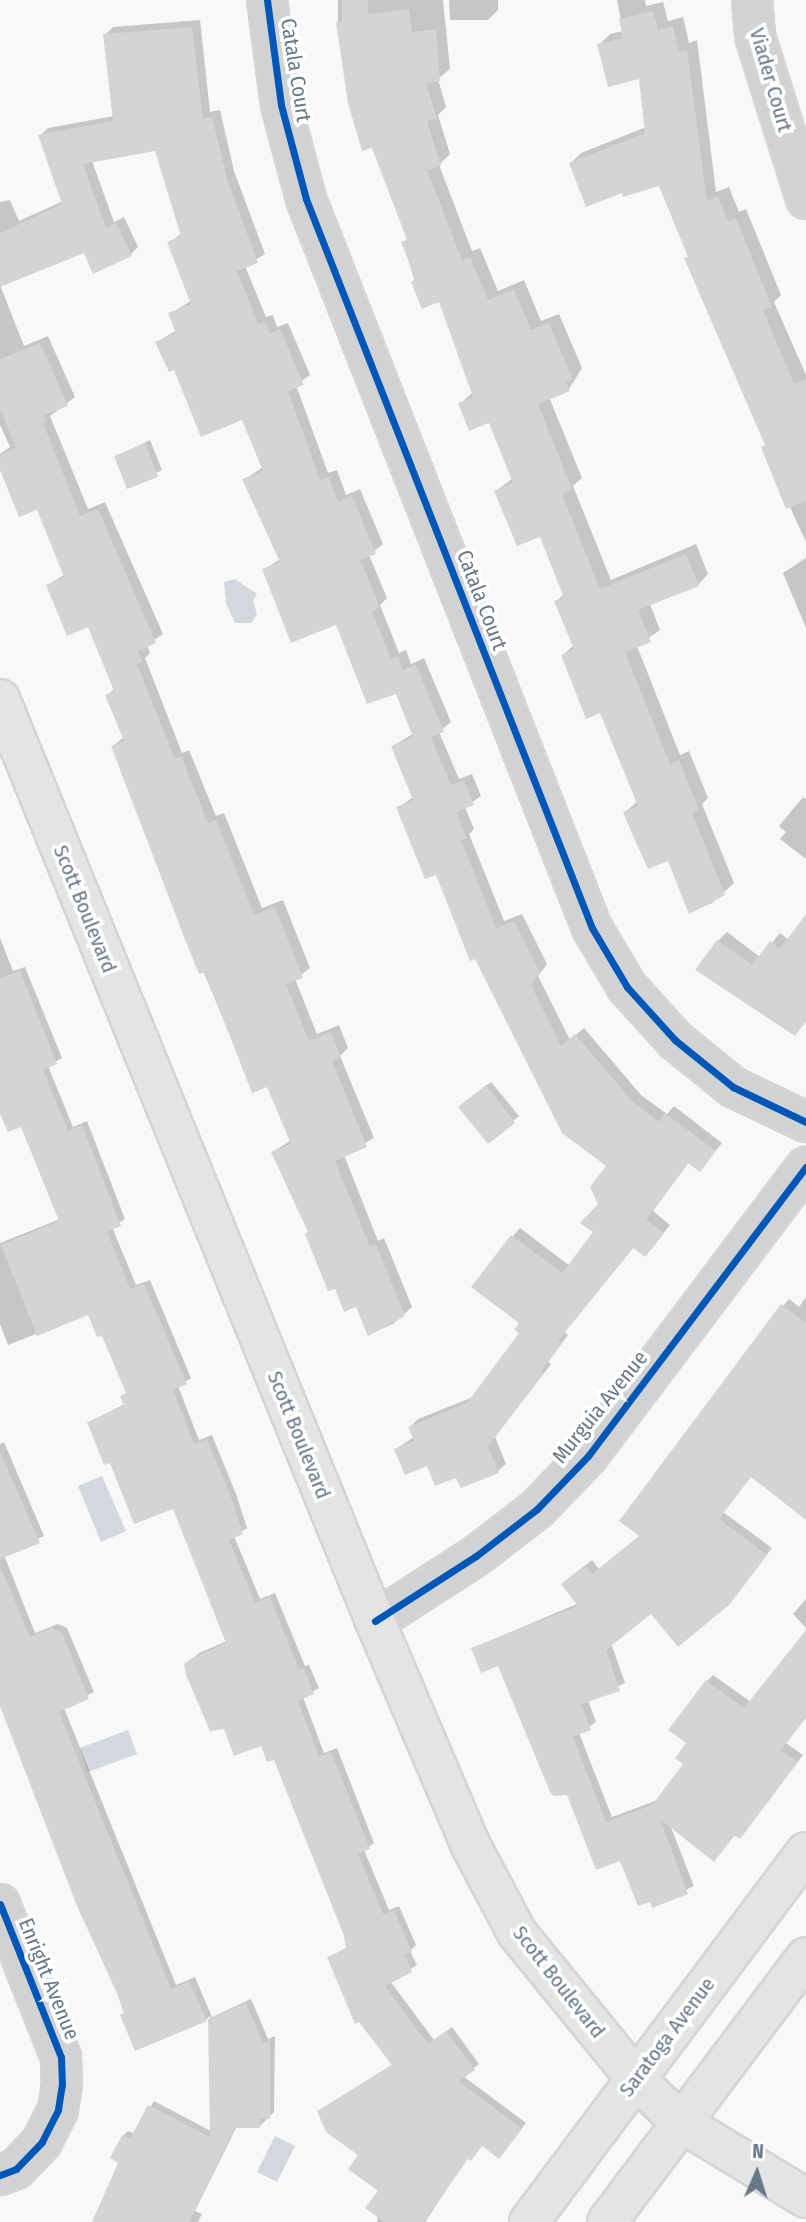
<!DOCTYPE html>
<style>
body{margin:0}
#map{position:relative;width:806px;height:2222px;overflow:hidden;background:#f8f8f8;font-family:"Fira Sans Condensed",sans-serif}
div>[style]{position:absolute}
.water>*{inset:0;background:#d2d8dd}
.shadow>*{inset:0;background:#0003}
.building>*{inset:0;background:#d3d4d5}
.roads{filter:drop-shadow(2px 0 #d3d5d7) drop-shadow(-2px 0 #d3d5d7) drop-shadow(0 2px #d3d5d7) drop-shadow(0 -2px #d3d5d7)}
.minor>*{height:38px;margin:-19px;padding:0 19px;transform-origin:19px;border-radius:19px;background:#d0d2d3}
.secondary>*{height:38px;margin:-19px;padding:0 19px;transform-origin:19px;border-radius:19px;background:#e3e4e4}
.cycleway>*{height:7px;margin:-3.5px;padding:0 3.5px;transform-origin:3.5px;border-radius:3.5px;background:#0057b8}
span{translate:-50% -50%;white-space:nowrap;text-align:center;line-height:1.15;-webkit-text-stroke:7px #fff;paint-order:stroke}
.street-label{font-size:21px;color:#677889}
.north{position:absolute;left:722px;top:2138px;width:70px;height:70px;-webkit-text-stroke:5px #fff;paint-order:stroke;rotate:3deg;font-size:19px;font-weight:700;line-height:28px;text-align:center;color:#677889}
.north::after{content:'';display:block;margin:auto;width:24px;height:32px;background:#677889;clip-path:polygon(50% 0,100% 100%,50% 72%,0 100%)}
</style>
<div id="map">
<div class="water">
<div style="clip-path:polygon(235px 579px,257px 594px,253px 601px,257px 614px,251px 623px,235px 623px,226px 603px,224px 582px)"></div>
<div style="clip-path:polygon(102px 1476px,126px 1531px,101px 1542px,78px 1486px)"></div>
<div style="clip-path:polygon(128px 1730px,137px 1754px,88px 1772px,80px 1748px)"></div>
<div style="clip-path:polygon(275px 2136px,295px 2146px,277px 2182px,257px 2172px)"></div>
</div>
<div class="shadow">
<div style="clip-path:polygon(338px 0,443px 0,450px 69px,438px 79px,446px 107px,438px 115px,450px 154px,439px 165px,472px 251px,480px 248px,498px 291px,524px 280px,541px 321px,559px 314px,582px 368px,569px 389px,549px 397px,582px 478px,573px 486px,611px 580px,696px 544px,708px 574px,698px 585px,650px 604px,660px 630px,637px 646px,680px 755px,689px 751px,708px 798px,702px 804px,734px 883px,712px 903px,690px 912px,669px 859px,625px 812px,638px 801px,601px 711px,563px 655px,574px 645px,556px 602px,564px 594px,541px 535px,496px 491px,513px 478px,490px 421px,460px 404px,473px 392px,440px 300px,423px 307px,403px 243px,408px 238px,338px 22px)"></div>
<div style="clip-path:polygon(449px 0,498px 0,498px 10px,488px 20px,450px 20px)"></div>
<div style="clip-path:polygon(617px 0,645px 0,646px 6px,663px 2px,668px 21px,683px 17px,689px 43px,697px 40px,716px 192px,729px 187px,739px 212px,746px 209px,781px 295px,774px 302px,806px 375px,806px 542px,763px 448px,767px 444px,686px 259px,690px 255px,660px 184px,623px 190px,571px 163px,581px 153px,646px 127px,640px 77px,599px 45px,610px 34px,623px 31px)"></div>
<div style="clip-path:polygon(200px 20px,210px 112px,220px 110px,234px 171px,265px 254px,245px 266px,266px 317px,273px 315px,277px 327px,288px 323px,310px 375px,296px 385px,328px 473px,337px 470px,346px 495px,360px 489px,383px 544px,369px 555px,387px 598px,380px 605px,399px 653px,406px 650px,411px 664px,424px 658px,451px 722px,439px 732px,459px 779px,472px 774px,481px 796px,465px 807px,474px 829px,469px 834px,504px 921px,522px 914px,547px 964px,538px 976px,570px 1040px,584px 1028px,641px 1095px,667px 1114px,674px 1106px,722px 1143px,700px 1170px,689px 1162px,653px 1211px,670px 1225px,653px 1247px,645px 1255px,634px 1247px,564px 1332px,568px 1335px,548px 1362px,551px 1364px,495px 1437px,506px 1464px,498px 1471px,457px 1476px,396px 1449px,414px 1437px,410px 1427px,418px 1419px,473px 1397px,521px 1333px,513px 1236px,520px 1228px,570px 1266px,596px 1232px,608px 1165px,398px 808px,413px 797px,393px 746px,414px 733px,397px 692px,337px 623px,264px 570px,280px 559px,244px 480px,263px 467px,243px 417px,175px 368px,157px 342px,177px 330px,170px 314px,192px 300px,169px 243px,182px 233px,157px 149px,92px 161px,114px 222px,124px 217px,138px 247px,131px 254px,84px 251px,0 285px,24px 346px,48px 336px,75px 397px,50px 416px,88px 509px,105px 502px,163px 634px,147px 645px,150px 653px,145px 658px,182px 753px,189px 750px,216px 816px,224px 813px,262px 908px,283px 900px,310px 968px,295px 979px,317px 1034px,339px 1025px,348px 1048px,340px 1056px,374px 1138px,344px 1155px,378px 1241px,384px 1238px,412px 1307px,393px 1324px,369px 1334px,357px 1305px,310px 1232px,273px 1152px,291px 1140px,268px 1085px,253px 1091px,124px 780px,113px 746px,124px 737px,108px 695px,115px 688px,89px 625px,48px 585px,65px 574px,38px 508px,0 465px,0 454px,10px 447px,0 425px,0 202px,10px 200px,19px 221px,63px 201px,40px 136px,48px 128px,114px 116px,105px 35px,113px 27px)"></div>
<div style="clip-path:polygon(150px 440px,162px 470px,128px 487px,116px 457px)"></div>
<div style="clip-path:polygon(806px 558px,806px 628px,783px 573px)"></div>
<div style="clip-path:polygon(803px 797px,806px 799px,806px 859px,780px 839px,786px 832px,779px 826px)"></div>
<div style="clip-path:polygon(806px 917px,806px 1021px,803px 1025px,718px 941px,727px 932px,760px 957px,780px 933px,789px 940px)"></div>
<div style="clip-path:polygon(0 938px,13px 971px,25px 967px,62px 1058px,48px 1066px,73px 1127px,87px 1121px,125px 1219px,112px 1227px,136px 1285px,150px 1280px,191px 1378px,178px 1386px,199px 1440px,212px 1435px,236px 1494px,247px 1528px,234px 1536px,260px 1599px,275px 1593px,305px 1666px,309px 1665px,319px 1688px,303px 1697px,324px 1753px,337px 1748px,374px 1843px,364px 1850px,389px 1910px,399px 1906px,416px 1945px,410px 1951px,417px 1965px,390px 1981px,434px 2040px,452px 2027px,479px 2064px,463px 2076px,526px 2123px,504px 2151px,483px 2144px,468px 2157px,425px 2222px,377px 2222px,381px 2191px,361px 2155px,319px 2111px,393px 2064px,329px 1957px,348px 1947px,346px 1936px,275px 1757px,262px 1743px,225px 1727px,186px 1665px,199px 1653px,227px 1641px,174px 1507px,111px 1461px,89px 1422px,125px 1404px,122px 1396px,127px 1392px,102px 1333px,89px 1313px,8px 1345px,0 1324px,0 1243px,60px 1219px,22px 1125px,0 1114px)"></div>
<div style="clip-path:polygon(491px 1082px,519px 1116px,488px 1142px,465px 1102px)"></div>
<div style="clip-path:polygon(806px 1297px,806px 1507px,751px 1475px,723px 1512px,772px 1548px,736px 1595px,651px 1612px,611px 1643px,625px 1683px,588px 1700px,596px 1722px,579px 1733px,612px 1817px,658px 1800px,685px 1764px,707px 1681px,713px 1675px,751px 1702px,806px 1633px,806px 1716px,786px 1743px,803px 1755px,740px 1837px,670px 1825px,694px 1886px,653px 1905px,568px 1793px,499px 1664px,473px 1648px,579px 1603px,569px 1578px,592px 1560px,599px 1569px,641px 1535px,783px 1306px,789px 1299px,799px 1307px)"></div>
<div style="clip-path:polygon(4px 1442px,44px 1536px,4px 1555px,35px 1633px,58px 1624px,67px 1628px,94px 1692px,64px 1708px,176px 1985px,195px 1977px,212px 2017px,251px 1999px,268px 2039px,275px 2036px,274px 2112px,260px 2126px,237px 2126px,195px 2211px,202px 2214px,198px 2222px,93px 2222px,120px 2162px,123px 2136px,128px 2131px,135px 2134px,154px 2101px,211px 2131px,210px 2016px,206px 2020px,122px 2015px,126px 2011px,0 1706px,0 1444px)"></div>
<div style="clip-path:polygon(806px 1599px,806px 1628px,793px 1614px)"></div>
</div>
<div class="building">
<div style="clip-path:polygon(342px 0,368px 0,368px 14px,409px 9px,412px 32px,436px 29px,440px 81px,426px 83px,437px 119px,427px 121px,441px 166px,427px 170px,462px 260px,470px 257px,488px 300px,514px 289px,531px 330px,549px 323px,573px 380px,566px 382px,570px 391px,538px 404px,572px 489px,562px 494px,600px 589px,686px 554px,699px 586px,638px 610px,651px 642px,625px 652px,670px 764px,679px 760px,699px 810px,692px 813px,725px 895px,689px 914px,668px 861px,648px 869px,633px 836px,623px 812px,638px 806px,600px 713px,586px 719px,561px 655px,574px 649px,554px 601px,564px 598px,540px 537px,517px 546px,494px 491px,513px 483px,489px 423px,469px 431px,458px 403px,473px 397px,439px 302px,422px 309px,411px 282px,416px 279px,401px 242px,407px 240px,372px 148px,362px 151px,348px 103px,336px 22px,342px 22px)"></div>
<div style="clip-path:polygon(653px 11px,658px 30px,673px 26px,679px 52px,687px 50px,707px 201px,718px 196px,728px 221px,736px 218px,772px 307px,763px 310px,794px 384px,806px 379px,806px 501px,786px 509px,761px 447px,765px 445px,684px 258px,688px 257px,659px 186px,623px 197px,622px 193px,586px 207px,569px 163px,645px 133px,639px 79px,608px 87px,597px 44px,623px 38px,619px 19px)"></div>
<div style="clip-path:polygon(192px 27px,203px 119px,212px 117px,227px 179px,258px 263px,237px 271px,258px 324px,265px 322px,270px 334px,280px 329px,304px 385px,288px 391px,320px 480px,329px 477px,338px 502px,352px 496px,376px 554px,360px 560px,380px 607px,372px 611px,391px 659px,398px 657px,403px 670px,416px 665px,444px 732px,431px 737px,451px 785px,464px 780px,474px 805px,456px 812px,467px 839px,461px 840px,496px 928px,514px 921px,540px 973px,531px 985px,561px 1046px,575px 1034px,633px 1102px,659px 1122px,665px 1113px,716px 1151px,700px 1172px,688px 1163px,646px 1220px,664px 1233px,645px 1257px,633px 1248px,558px 1341px,562px 1343px,541px 1370px,544px 1372px,488px 1446px,499px 1473px,461px 1488px,456px 1478px,435px 1486px,427px 1466px,405px 1475px,394px 1449px,414px 1441px,408px 1427px,467px 1403px,519px 1333px,514px 1330px,519px 1323px,471px 1287px,511px 1235px,562px 1273px,593px 1232px,580px 1223px,598px 1204px,590px 1187px,606px 1166px,562px 1133px,475px 959px,470px 961px,436px 875px,425px 879px,396px 807px,413px 800px,391px 746px,413px 737px,396px 694px,367px 704px,336px 625px,291px 643px,262px 569px,280px 562px,242px 479px,263px 471px,242px 420px,201px 437px,174px 370px,169px 372px,155px 342px,176px 333px,168px 313px,191px 304px,167px 242px,181px 236px,155px 151px,83px 164px,106px 228px,116px 223px,132px 256px,93px 274px,84px 253px,0 287px,0 233px,62px 204px,38px 135px,113px 121px,103px 34px)"></div>
<div style="clip-path:polygon(40px 343px,68px 406px,44px 415px,47px 422px,43px 423px,80px 516px,98px 509px,156px 643px,138px 651px,143px 662px,137px 664px,175px 759px,181px 756px,208px 823px,216px 820px,254px 915px,275px 907px,303px 978px,286px 984px,309px 1041px,331px 1032px,341px 1057px,332px 1061px,367px 1147px,335px 1161px,370px 1247px,376px 1245px,405px 1316px,368px 1336px,356px 1307px,344px 1312px,335px 1289px,328px 1291px,305px 1234px,308px 1232px,271px 1152px,291px 1144px,267px 1087px,252px 1093px,205px 972px,199px 974px,186px 942px,111px 746px,124px 741px,105px 695px,114px 691px,88px 627px,67px 636px,46px 585px,64px 577px,37px 510px,19px 517px,0 470px,0 455px,16px 448px,0 409px,0 359px)"></div>
<div style="clip-path:polygon(145px 443px,158px 477px,127px 489px,114px 456px)"></div>
<div style="clip-path:polygon(806px 914px,806px 1021px,795px 1036px,695px 970px,717px 940px,752px 965px,770px 941px,780px 949px)"></div>
<div style="clip-path:polygon(20px 971px,57px 1064px,43px 1070px,68px 1131px,82px 1125px,121px 1226px,107px 1231px,130px 1289px,144px 1284px,187px 1384px,173px 1390px,194px 1444px,207px 1439px,232px 1500px,243px 1534px,229px 1540px,255px 1603px,270px 1597px,299px 1670px,304px 1669px,314px 1694px,298px 1701px,319px 1757px,331px 1752px,370px 1849px,358px 1854px,383px 1914px,394px 1910px,412px 1952px,405px 1954px,412px 1972px,385px 1986px,428px 2044px,446px 2031px,475px 2070px,459px 2081px,522px 2129px,499px 2159px,482px 2146px,471px 2161px,468px 2159px,423px 2222px,384px 2222px,365px 2208px,378px 2191px,348px 2169px,358px 2155px,326px 2132px,317px 2111px,392px 2065px,359px 2022px,355px 2024px,327px 1957px,346px 1949px,344px 1936px,274px 1760px,267px 1762px,261px 1746px,234px 1756px,224px 1729px,210px 1731px,186px 1675px,184px 1664px,192px 1658px,226px 1643px,173px 1509px,134px 1524px,110px 1463px,104px 1465px,87px 1422px,124px 1406px,120px 1396px,126px 1393px,102px 1336px,97px 1337px,88px 1315px,37px 1336px,1px 1245px,59px 1221px,21px 1127px,8px 1132px,0 1114px,0 978px)"></div>
<div style="clip-path:polygon(486px 1085px,515px 1123px,488px 1144px,458px 1107px)"></div>
<div style="clip-path:polygon(781px 1304px,806px 1323px,806px 1520px,751px 1477px,719px 1519px,767px 1555px,730px 1604px,678px 1647px,651px 1614px,606px 1650px,620px 1691px,581px 1704px,591px 1730px,573px 1737px,606px 1822px,652px 1805px,683px 1764px,675px 1758px,686px 1743px,668px 1730px,706px 1680px,744px 1708px,806px 1630px,806px 1718px,781px 1750px,798px 1762px,740px 1839px,735px 1835px,714px 1862px,660px 1819px,688px 1894px,652px 1908px,650px 1902px,638px 1906px,620px 1861px,596px 1870px,567px 1795px,554px 1796px,550px 1792px,498px 1666px,481px 1673px,471px 1648px,578px 1606px,561px 1584px,585px 1565px,592px 1574px,639px 1536px,619px 1521px)"></div>
<div style="clip-path:polygon(0 1452px,40px 1543px,0 1559px)"></div>
<div style="clip-path:polygon(0 1566px,30px 1637px,52px 1628px,62px 1633px,89px 1699px,59px 1712px,171px 1989px,189px 1981px,207px 2021px,135px 2051px,120px 2015px,124px 2013px,116px 1991px,77px 1906px,0 1706px)"></div>
<div style="clip-path:polygon(246px 2003px,263px 2043px,270px 2040px,270px 2119px,260px 2119px,260px 2128px,235px 2128px,189px 2222px,92px 2222px,118px 2163px,110px 2158px,122px 2135px,130px 2139px,148px 2105px,210px 2137px,208px 2019px)"></div>
</div>
<div class="roads">
<div class="minor">
<div style="left:267px;top:0;width:106px;rotate:82.4deg"></div>
<div style="left:281px;top:105px;width:97px;rotate:75.1deg"></div>
<div style="left:306px;top:199px;width:783px;rotate:68.58deg"></div>
<div style="left:592px;top:928px;width:69px;rotate:59.3deg"></div>
<div style="left:627px;top:987px;width:72px;rotate:47.8deg"></div>
<div style="left:675px;top:1040px;width:75px;rotate:39deg"></div>
<div style="left:733px;top:1087px;width:81px;rotate:25.6deg"></div>
<div style="left:752px;top:0;width:36px;rotate:85deg"></div>
<div style="left:755px;top:36px;width:171px;rotate:72.6deg"></div>
<div style="left:375px;top:1621px;width:120px;rotate:-32.8deg"></div>
<div style="left:476px;top:1556px;width:77px;rotate:-37.6deg"></div>
<div style="left:537px;top:1509px;width:74px;rotate:-46.1deg"></div>
<div style="left:588px;top:1456px;width:362px;rotate:-53deg"></div>
<div style="left:0;top:1904px;width:165px;rotate:68.3deg"></div>
<div style="left:61px;top:2057px;width:27px;rotate:88deg"></div>
<div style="left:62px;top:2084px;width:26px;rotate:99deg"></div>
<div style="left:58px;top:2110px;width:36px;rotate:117deg"></div>
<div style="left:42px;top:2142px;width:37px;rotate:134deg"></div>
<div style="left:16px;top:2169px;width:17px;rotate:159deg"></div>
</div>
<div class="secondary">
<div style="left:0;top:699px;width:995px;rotate:67.87deg"></div>
<div style="left:375px;top:1621px;width:245px;rotate:66.9deg"></div>
<div style="left:471px;top:1846px;width:98px;rotate:62.1deg"></div>
<div style="left:517px;top:1933px;width:188px;rotate:50.8deg"></div>
<div style="left:636px;top:2079px;width:62px;rotate:44.3deg"></div>
<div style="left:680px;top:2122px;width:147px;rotate:31.1deg"></div>
<div style="left:529px;top:2222px;width:462px;rotate:-53.2deg"></div>
<div style="left:607px;top:2222px;width:331px;rotate:-53.1deg"></div>
</div>
</div>
<div class="cycleway">
<div style="left:267px;top:0;width:106px;rotate:82.4deg"></div>
<div style="left:281px;top:105px;width:97px;rotate:75.1deg"></div>
<div style="left:306px;top:199px;width:783px;rotate:68.58deg"></div>
<div style="left:592px;top:928px;width:69px;rotate:59.3deg"></div>
<div style="left:627px;top:987px;width:72px;rotate:47.8deg"></div>
<div style="left:675px;top:1040px;width:75px;rotate:39deg"></div>
<div style="left:733px;top:1087px;width:81px;rotate:25.6deg"></div>
<div style="left:375px;top:1621px;width:120px;rotate:-32.8deg"></div>
<div style="left:476px;top:1556px;width:77px;rotate:-37.6deg"></div>
<div style="left:537px;top:1509px;width:74px;rotate:-46.1deg"></div>
<div style="left:588px;top:1456px;width:362px;rotate:-53deg"></div>
<div style="left:0;top:1904px;width:165px;rotate:68.3deg"></div>
<div style="left:61px;top:2057px;width:27px;rotate:88deg"></div>
<div style="left:62px;top:2084px;width:26px;rotate:99deg"></div>
<div style="left:58px;top:2110px;width:36px;rotate:117deg"></div>
<div style="left:42px;top:2142px;width:37px;rotate:134deg"></div>
<div style="left:16px;top:2169px;width:17px;rotate:159deg"></div>
</div>
<div class="street-label">
<span style="left:296px;top:70px;rotate:81deg">Catala Court</span>
<span style="left:771px;top:80px;rotate:74deg">Viader Court</span>
<span style="left:482px;top:600px;rotate:69deg">Catala Court</span>
<span style="left:85px;top:909px;rotate:68deg">Scott Boulevard</span>
<span style="left:600px;top:1407px;rotate:-51deg">Murguia Avenue</span>
<span style="left:299px;top:1435px;rotate:68deg">Scott Boulevard</span>
<span style="left:49px;top:1979px;rotate:68deg">Enright Avenue</span>
<span style="left:559px;top:1982px;rotate:52deg">Scott Boulevard</span>
<span style="left:667px;top:2037px;rotate:-53deg">Saratoga Avenue</span>
</div>
<div class="north">N</div>
</div>
